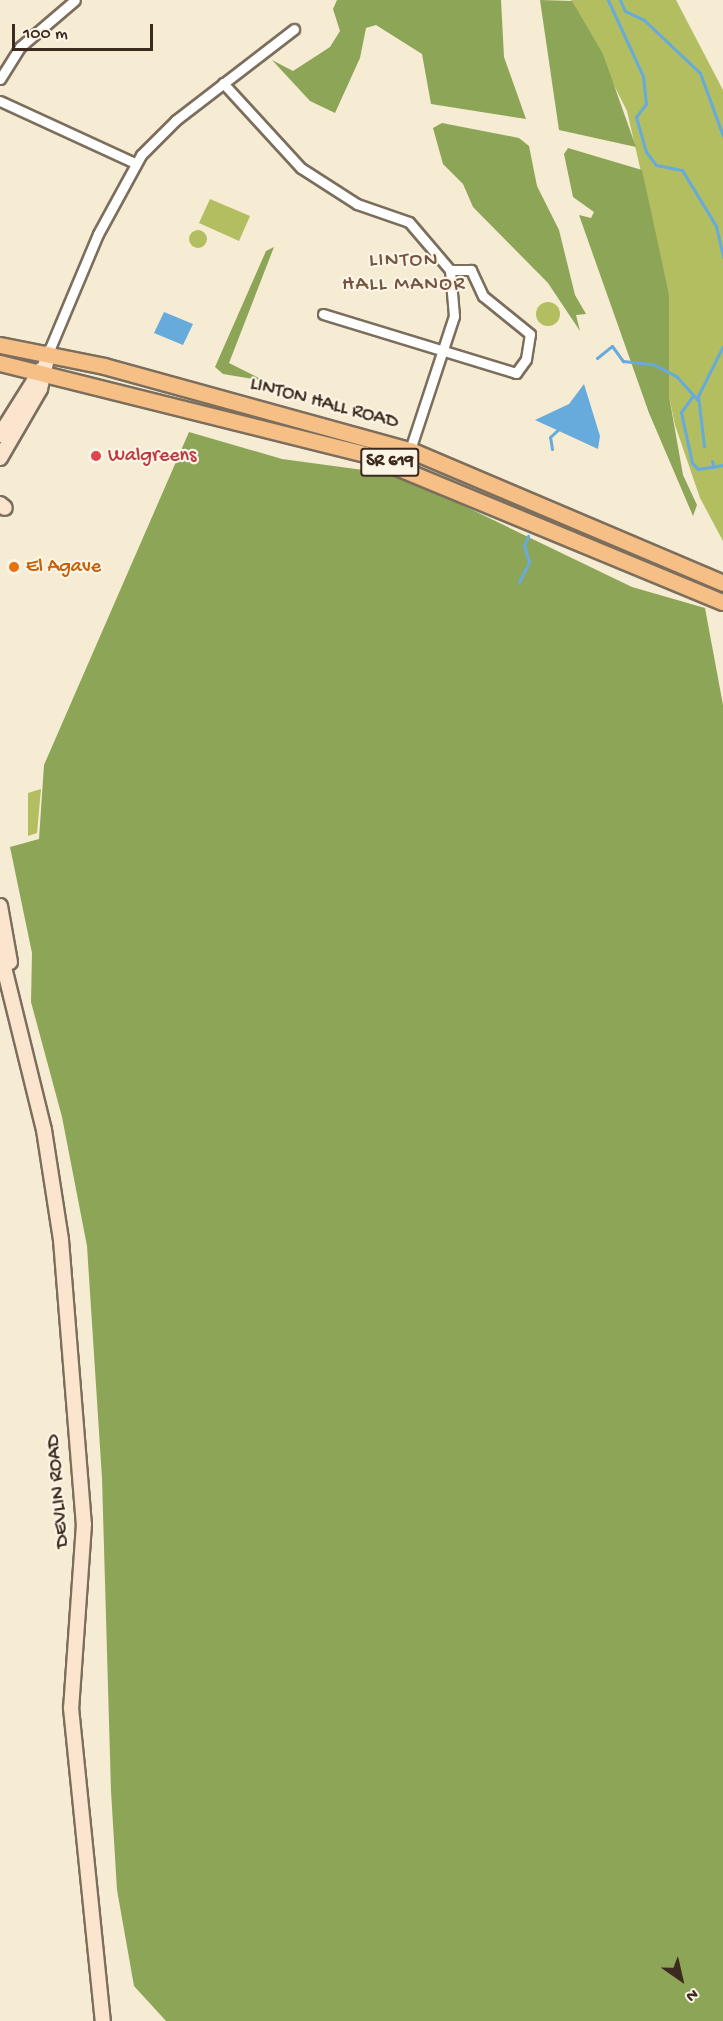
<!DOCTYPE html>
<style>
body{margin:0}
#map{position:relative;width:723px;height:2021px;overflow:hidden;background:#f6ebd3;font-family:"Gochi Hand",sans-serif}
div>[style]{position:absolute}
.green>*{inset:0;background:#b2be60}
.round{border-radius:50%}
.forest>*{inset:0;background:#8da556}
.water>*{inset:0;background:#67aadc}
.stream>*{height:3px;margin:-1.5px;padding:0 1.5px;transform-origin:1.5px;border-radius:1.5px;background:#67aadc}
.roads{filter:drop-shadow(2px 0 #7c6e5d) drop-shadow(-2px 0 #7c6e5d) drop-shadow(0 2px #7c6e5d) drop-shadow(0 -2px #7c6e5d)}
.street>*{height:9px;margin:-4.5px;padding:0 4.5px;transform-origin:4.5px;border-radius:4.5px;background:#fff}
.secondary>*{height:14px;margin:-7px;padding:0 7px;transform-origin:7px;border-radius:7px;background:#fbe5cf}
.primary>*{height:15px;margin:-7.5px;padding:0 7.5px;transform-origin:7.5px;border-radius:7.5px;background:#f5bf86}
.dots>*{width:16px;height:16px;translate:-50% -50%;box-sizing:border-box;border:3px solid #fcf5e5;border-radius:50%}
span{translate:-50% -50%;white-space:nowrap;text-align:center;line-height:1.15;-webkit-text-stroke:4.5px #fcf5e5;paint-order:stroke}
.shield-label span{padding:2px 4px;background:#fcf5e5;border:2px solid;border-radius:4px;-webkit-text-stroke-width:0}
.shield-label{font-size:18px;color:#3b2a1e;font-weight:700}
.street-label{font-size:20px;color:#3b2a1e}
.health-label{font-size:20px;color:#be3a42}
.left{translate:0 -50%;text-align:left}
.food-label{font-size:20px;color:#c56008}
.neighbourhood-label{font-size:21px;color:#755542;letter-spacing:1.5px}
.north{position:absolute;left:651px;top:1949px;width:60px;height:60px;-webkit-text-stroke:4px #fcf5e5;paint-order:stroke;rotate:146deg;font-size:16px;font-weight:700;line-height:24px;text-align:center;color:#3b2a1e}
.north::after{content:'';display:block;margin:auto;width:21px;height:27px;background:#3b2a1e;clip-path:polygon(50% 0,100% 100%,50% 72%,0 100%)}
.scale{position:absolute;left:12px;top:24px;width:141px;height:27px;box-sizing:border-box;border:3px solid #3b2a1e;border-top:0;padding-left:8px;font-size:18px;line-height:21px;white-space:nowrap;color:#3b2a1e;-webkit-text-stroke:4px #fcf5e5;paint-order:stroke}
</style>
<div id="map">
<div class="green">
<div style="clip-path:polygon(571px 0,676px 0,723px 90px,723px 541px,700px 498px,675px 425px,669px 396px,669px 294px,627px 111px)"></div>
<div style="clip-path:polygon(210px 199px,250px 216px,239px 241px,199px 223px)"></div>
<div class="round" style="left:189px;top:230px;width:18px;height:18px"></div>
<div class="round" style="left:536px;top:302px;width:24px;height:24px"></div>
<div style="clip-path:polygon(41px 789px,37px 833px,28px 836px,28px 793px)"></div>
</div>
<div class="forest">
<div style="clip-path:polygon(337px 0,501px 0,504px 57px,526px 119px,431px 104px,422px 54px,376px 25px,366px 28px,360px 58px,335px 113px,310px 101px,272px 60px,293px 71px,330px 47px,340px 31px,333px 9px)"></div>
<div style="clip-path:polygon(540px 0,572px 1px,603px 54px,636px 147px,559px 130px)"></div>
<div style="clip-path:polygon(442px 123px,519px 138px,529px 146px,537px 186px,559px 230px,575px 295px,586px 314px,576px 315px,580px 331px,548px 283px,473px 207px,463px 184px,443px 164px,433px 128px)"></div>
<div style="clip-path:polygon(568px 148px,642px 170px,669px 294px,669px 396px,683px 475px,697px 505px,693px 516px,649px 413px,579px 215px,591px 218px,594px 212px,573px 197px,564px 154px)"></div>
<div style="clip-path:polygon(274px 247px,229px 363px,265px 381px,223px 374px,215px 367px,266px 251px)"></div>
<div style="clip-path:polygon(189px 432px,282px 459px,400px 475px,632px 587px,705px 608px,723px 705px,723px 2021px,166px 2021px,134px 1986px,117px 1890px,111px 1791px,102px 1478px,87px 1246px,62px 1117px,31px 1002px,32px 953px,10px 847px,39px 839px,44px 765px)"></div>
</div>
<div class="water">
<div style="clip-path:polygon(164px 312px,193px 324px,183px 345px,154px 333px)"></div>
<div style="clip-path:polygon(584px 384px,600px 436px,598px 449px,535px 420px,569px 404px)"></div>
</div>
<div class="stream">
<div style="left:608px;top:0;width:84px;rotate:65.3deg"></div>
<div style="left:643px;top:76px;width:28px;rotate:84deg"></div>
<div style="left:646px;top:104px;width:16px;rotate:128deg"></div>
<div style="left:636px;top:117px;width:36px;rotate:74deg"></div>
<div style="left:646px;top:152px;width:16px;rotate:52deg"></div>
<div style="left:656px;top:165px;width:26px;rotate:11deg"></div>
<div style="left:682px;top:170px;width:66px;rotate:58.7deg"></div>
<div style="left:716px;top:226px;width:32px;rotate:77deg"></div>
<div style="left:620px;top:0;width:12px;rotate:66deg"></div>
<div style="left:625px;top:11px;width:21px;rotate:25deg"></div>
<div style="left:644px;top:20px;width:77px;rotate:43.4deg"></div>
<div style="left:700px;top:73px;width:67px;rotate:69.9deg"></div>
<div style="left:597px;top:358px;width:19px;rotate:-39deg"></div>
<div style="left:612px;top:346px;width:19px;rotate:54deg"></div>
<div style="left:623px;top:361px;width:30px;rotate:6deg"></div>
<div style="left:653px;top:364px;width:27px;rotate:28deg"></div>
<div style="left:677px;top:377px;width:30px;rotate:48deg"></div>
<div style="left:692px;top:397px;width:19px;rotate:126deg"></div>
<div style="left:681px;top:412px;width:52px;rotate:77.8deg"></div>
<div style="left:692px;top:463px;width:8px;rotate:45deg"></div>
<div style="left:698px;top:469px;width:25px;rotate:-9deg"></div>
<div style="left:704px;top:446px;width:50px;rotate:-96.8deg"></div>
<div style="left:698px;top:396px;width:56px;rotate:-63.4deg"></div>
<div style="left:552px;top:449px;width:12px;rotate:-99deg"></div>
<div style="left:550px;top:437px;width:12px;rotate:-42deg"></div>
<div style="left:712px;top:461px;width:6px;rotate:72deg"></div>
<div style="left:519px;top:582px;width:22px;rotate:-63deg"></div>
<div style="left:529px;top:562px;width:17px;rotate:-107deg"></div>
<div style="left:524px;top:546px;width:11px;rotate:-68deg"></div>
</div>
<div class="roads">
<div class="street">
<div style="left:0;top:79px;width:38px;rotate:-58deg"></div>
<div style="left:20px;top:47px;width:72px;rotate:-40.5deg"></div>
<div style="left:223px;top:83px;width:115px;rotate:47.5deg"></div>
<div style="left:301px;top:168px;width:67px;rotate:32.7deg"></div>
<div style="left:357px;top:204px;width:55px;rotate:19.1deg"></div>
<div style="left:409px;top:222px;width:63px;rotate:49.5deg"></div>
<div style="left:450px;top:270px;width:46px;rotate:85deg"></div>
<div style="left:454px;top:316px;width:141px;rotate:108.2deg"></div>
<div style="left:0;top:101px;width:149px;rotate:24.7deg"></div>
<div style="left:323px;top:314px;width:202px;rotate:17deg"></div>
<div style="left:516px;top:373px;width:17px;rotate:-54deg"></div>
<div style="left:526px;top:359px;width:25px;rotate:-81deg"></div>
<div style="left:530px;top:334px;width:60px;rotate:-141deg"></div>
<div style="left:483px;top:296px;width:29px;rotate:-115deg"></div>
<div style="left:471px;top:270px;width:21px;rotate:180deg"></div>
<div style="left:48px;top:353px;width:129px;rotate:-67.2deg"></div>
<div style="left:98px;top:234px;width:90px;rotate:-61.4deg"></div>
<div style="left:141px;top:155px;width:49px;rotate:-45deg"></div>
<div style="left:176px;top:120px;width:149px;rotate:-37.6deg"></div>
</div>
<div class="secondary">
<div style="left:0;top:435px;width:77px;rotate:-57.8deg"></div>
<div style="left:0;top:458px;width:80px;rotate:-59.9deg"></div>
<div style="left:40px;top:389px;width:37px;rotate:-77deg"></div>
<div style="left:0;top:504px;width:6px;rotate:39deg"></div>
<div style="left:0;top:906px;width:57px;rotate:79.9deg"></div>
<div style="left:0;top:951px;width:184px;rotate:76.2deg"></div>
<div style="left:44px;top:1130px;width:111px;rotate:81.2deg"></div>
<div style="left:61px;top:1240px;width:285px;rotate:85.4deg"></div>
<div style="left:84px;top:1524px;width:184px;rotate:94deg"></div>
<div style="left:71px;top:1708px;width:315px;rotate:84.2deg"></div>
</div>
<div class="primary">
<div style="left:0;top:345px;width:106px;rotate:11.4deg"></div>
<div style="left:104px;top:366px;width:317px;rotate:15.4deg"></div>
<div style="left:410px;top:450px;width:340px;rotate:23deg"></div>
<div style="left:0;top:363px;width:376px;rotate:14deg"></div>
<div style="left:365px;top:454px;width:387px;rotate:22.5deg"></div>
</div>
</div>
<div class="dots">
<div style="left:96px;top:456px;background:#e0444e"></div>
<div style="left:14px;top:567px;background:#e8710a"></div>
</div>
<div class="shield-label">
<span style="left:390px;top:462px">SR 619</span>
</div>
<div class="street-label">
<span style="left:324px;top:404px;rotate:15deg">LINTON HALL ROAD</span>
<span style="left:59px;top:1491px;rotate:-95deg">DEVLIN ROAD</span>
</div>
<div class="health-label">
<span class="left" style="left:108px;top:456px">Walgreens</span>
</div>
<div class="food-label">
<span class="left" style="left:26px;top:567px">El Agave</span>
</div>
<div class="neighbourhood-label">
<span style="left:404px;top:274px">LINTON<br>HALL MANOR</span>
</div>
<div class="north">N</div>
<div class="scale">100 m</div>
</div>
